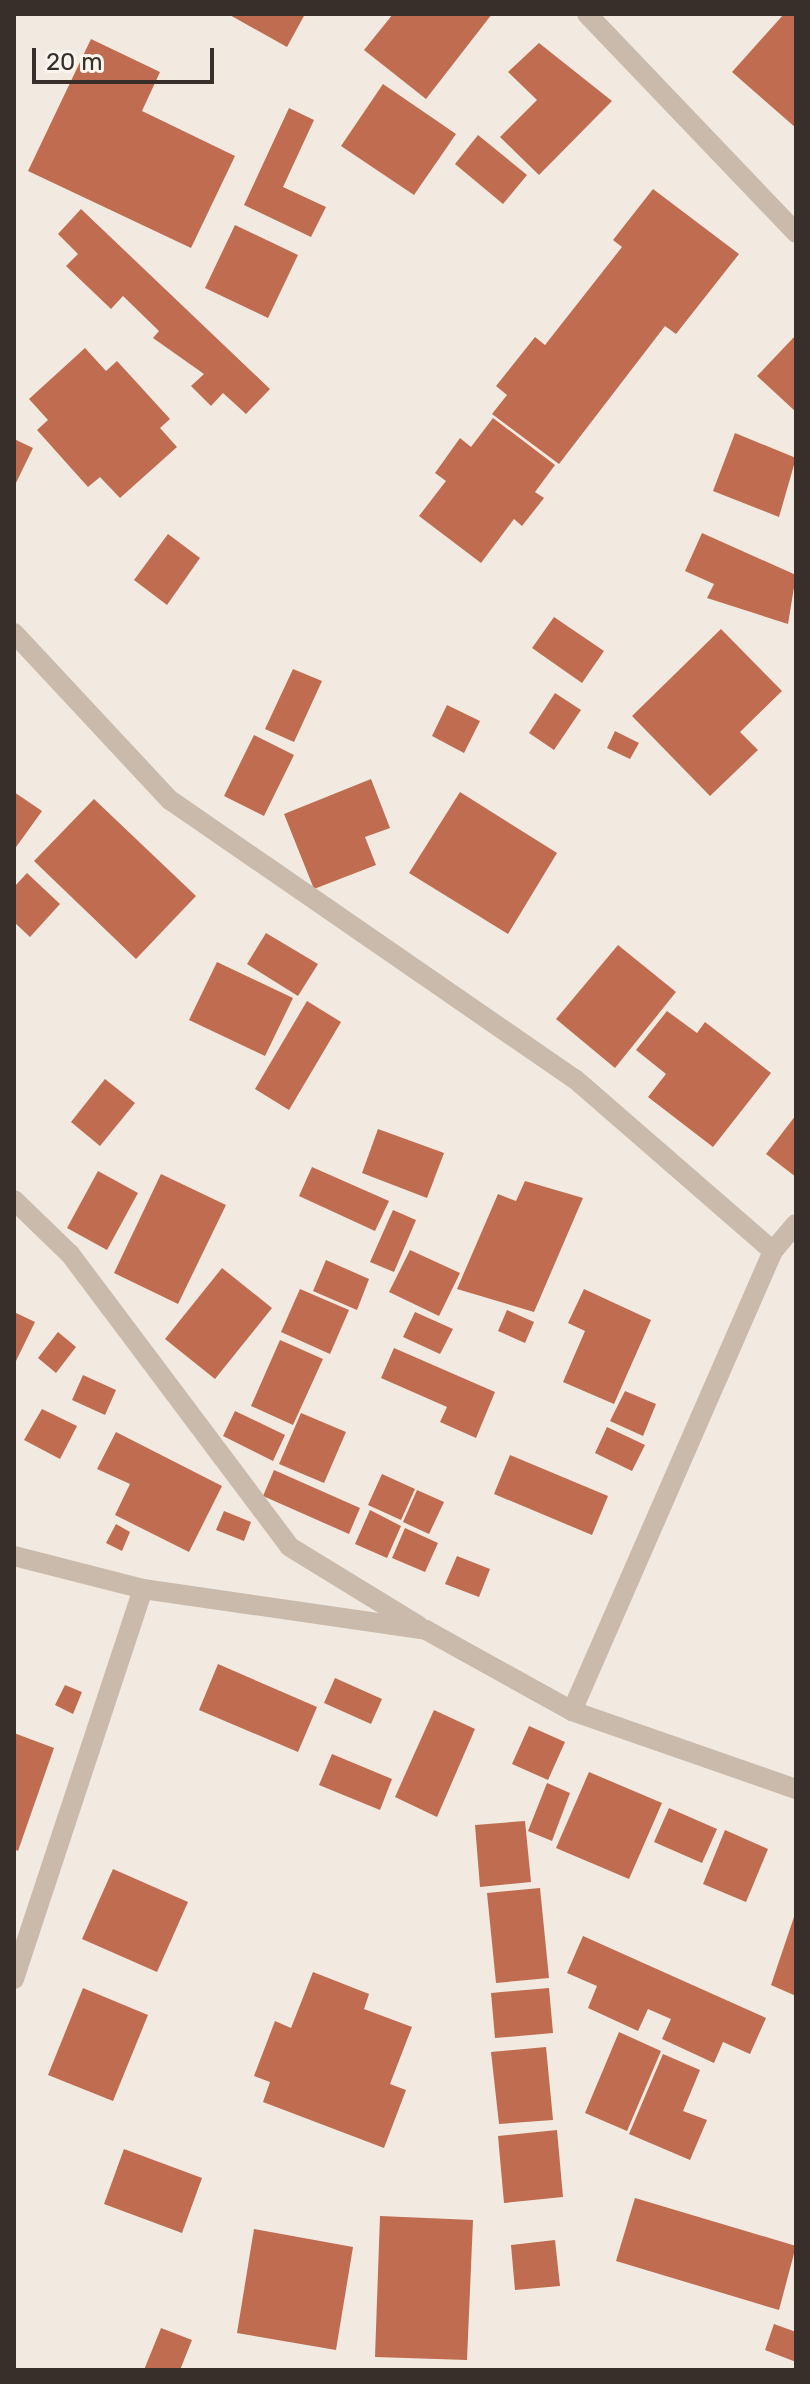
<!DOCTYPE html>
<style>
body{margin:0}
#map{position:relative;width:810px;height:2384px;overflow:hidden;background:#f2eae0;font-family:Rubik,sans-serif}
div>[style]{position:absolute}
.building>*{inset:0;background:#bf6c51}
.minor>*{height:20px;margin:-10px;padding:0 10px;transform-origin:10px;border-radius:10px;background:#cabaac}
span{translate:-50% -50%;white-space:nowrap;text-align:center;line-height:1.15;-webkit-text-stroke:7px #f9f4ec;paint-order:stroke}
.frame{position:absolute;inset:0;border:16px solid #382f2b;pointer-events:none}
.scale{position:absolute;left:32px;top:48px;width:182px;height:36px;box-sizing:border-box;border:4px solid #382f2b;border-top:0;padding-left:10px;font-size:24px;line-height:28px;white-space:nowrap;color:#382f2b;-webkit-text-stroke:6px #f9f4ec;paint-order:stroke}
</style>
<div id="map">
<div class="building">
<div style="clip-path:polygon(228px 14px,305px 14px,287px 47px)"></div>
<div style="clip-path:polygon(393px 14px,492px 14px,426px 99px,364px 50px)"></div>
<div style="clip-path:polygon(784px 14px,796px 14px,796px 128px,732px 72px)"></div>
<div style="clip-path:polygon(91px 39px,160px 72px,142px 111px,235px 156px,191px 248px,28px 171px)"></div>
<div style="clip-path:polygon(539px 43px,612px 101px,539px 175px,500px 137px,537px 100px,508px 72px)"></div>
<div style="clip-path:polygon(383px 84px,456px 134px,414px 195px,341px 146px)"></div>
<div style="clip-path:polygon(289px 108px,314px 120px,283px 187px,326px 207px,311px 237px,244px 205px)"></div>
<div style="clip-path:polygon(478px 135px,527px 175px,503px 204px,455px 164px)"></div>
<div style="clip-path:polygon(653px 189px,739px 254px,676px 334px,665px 326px,559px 464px,492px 414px,507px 395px,496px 386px,535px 337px,545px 345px,622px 247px,613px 240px)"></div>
<div style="clip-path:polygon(81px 209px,270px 389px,246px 414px,223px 393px,211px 406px,191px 386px,204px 374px,153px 338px,159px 331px,123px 296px,111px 309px,66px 266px,78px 254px,58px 234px)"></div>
<div style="clip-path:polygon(235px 225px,298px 255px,268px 318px,205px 288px)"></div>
<div style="clip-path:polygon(796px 335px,796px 412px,757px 376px)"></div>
<div style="clip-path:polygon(85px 348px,106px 371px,117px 361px,170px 419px,160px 428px,177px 447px,120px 498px,100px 477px,88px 487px,37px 430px,48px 420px,29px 399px)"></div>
<div style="clip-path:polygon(493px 418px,555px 465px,535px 492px,544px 498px,522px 526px,514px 519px,481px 563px,419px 516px,446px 481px,435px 473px,460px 438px,471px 447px)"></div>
<div style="clip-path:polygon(735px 433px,796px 458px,779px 517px,713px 491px)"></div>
<div style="clip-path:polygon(14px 439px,33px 448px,14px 487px)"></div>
<div style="clip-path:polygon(702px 533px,796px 575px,788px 624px,707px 598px,714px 584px,685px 571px)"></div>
<div style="clip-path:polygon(168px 534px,200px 558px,167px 605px,134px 580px)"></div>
<div style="clip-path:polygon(554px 617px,604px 651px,582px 683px,532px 648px)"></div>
<div style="clip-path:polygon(721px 629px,782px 691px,740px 732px,758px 750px,710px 796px,632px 716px)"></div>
<div style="clip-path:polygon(293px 669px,322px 681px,294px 742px,265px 729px)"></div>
<div style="clip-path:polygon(555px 693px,581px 710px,554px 750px,529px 733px)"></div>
<div style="clip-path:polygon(447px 705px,480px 721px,464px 753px,432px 736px)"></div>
<div style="clip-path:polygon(615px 731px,639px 743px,630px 759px,607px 748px)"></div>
<div style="clip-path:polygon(254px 735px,294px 755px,264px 816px,224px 796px)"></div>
<div style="clip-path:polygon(371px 779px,390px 828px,365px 837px,376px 865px,314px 889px,284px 814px)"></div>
<div style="clip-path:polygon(14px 792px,42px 811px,14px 850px)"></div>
<div style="clip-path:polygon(460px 792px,557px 853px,508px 934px,409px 873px)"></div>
<div style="clip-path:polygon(94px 799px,196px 896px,136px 959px,34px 861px)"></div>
<div style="clip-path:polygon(27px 873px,60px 904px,30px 937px,14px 922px,14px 887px)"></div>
<div style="clip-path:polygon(266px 933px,318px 964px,298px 996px,247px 964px)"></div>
<div style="clip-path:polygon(618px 945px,676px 992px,615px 1068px,556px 1019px)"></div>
<div style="clip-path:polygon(217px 962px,293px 998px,265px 1056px,189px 1020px)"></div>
<div style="clip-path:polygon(307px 1001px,341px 1022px,289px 1110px,255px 1089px)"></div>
<div style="clip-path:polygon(667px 1011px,697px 1033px,705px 1022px,771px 1073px,713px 1147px,648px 1097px,666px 1074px,636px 1050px)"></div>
<div style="clip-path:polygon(105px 1079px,135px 1103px,100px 1146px,71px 1122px)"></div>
<div style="clip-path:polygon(796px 1115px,796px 1177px,766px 1154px)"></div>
<div style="clip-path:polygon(378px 1129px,444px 1153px,427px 1198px,362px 1173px)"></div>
<div style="clip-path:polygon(312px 1167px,389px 1201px,375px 1231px,299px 1196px)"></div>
<div style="clip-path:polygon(98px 1171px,138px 1193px,107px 1250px,67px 1228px)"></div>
<div style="clip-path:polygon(161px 1174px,226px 1205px,178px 1304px,114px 1273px)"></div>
<div style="clip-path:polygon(525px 1181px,583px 1198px,534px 1312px,457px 1289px,498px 1194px,516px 1201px)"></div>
<div style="clip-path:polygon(393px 1210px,416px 1220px,394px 1272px,370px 1262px)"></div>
<div style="clip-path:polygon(410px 1250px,460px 1273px,439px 1316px,389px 1292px)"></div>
<div style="clip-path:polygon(326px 1260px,369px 1279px,357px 1310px,313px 1291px)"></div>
<div style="clip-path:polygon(222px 1268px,272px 1308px,215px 1379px,165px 1339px)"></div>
<div style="clip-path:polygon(300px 1289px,349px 1310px,330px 1354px,281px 1332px)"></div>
<div style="clip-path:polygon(584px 1289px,651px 1320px,614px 1404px,563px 1382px,585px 1331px,568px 1323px)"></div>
<div style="clip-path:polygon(507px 1310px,534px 1322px,525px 1343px,498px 1331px)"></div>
<div style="clip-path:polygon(14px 1312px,35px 1322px,16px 1361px,14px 1360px)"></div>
<div style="clip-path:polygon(415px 1312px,453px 1329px,440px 1354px,403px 1337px)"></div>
<div style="clip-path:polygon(58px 1332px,76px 1347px,56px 1373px,38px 1358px)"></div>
<div style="clip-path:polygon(280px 1340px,323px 1359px,293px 1425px,251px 1406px)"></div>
<div style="clip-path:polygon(394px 1348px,495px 1392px,476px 1438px,440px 1422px,447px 1407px,381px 1378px)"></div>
<div style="clip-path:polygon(83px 1375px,116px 1390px,105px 1415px,72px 1400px)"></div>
<div style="clip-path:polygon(625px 1391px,656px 1404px,643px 1436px,610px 1421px)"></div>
<div style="clip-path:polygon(42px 1409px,77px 1426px,60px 1459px,24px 1440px)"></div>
<div style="clip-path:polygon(235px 1411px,285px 1435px,273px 1461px,223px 1436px)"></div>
<div style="clip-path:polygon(301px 1413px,346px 1432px,324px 1483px,279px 1464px)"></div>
<div style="clip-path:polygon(607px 1427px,645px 1445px,632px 1471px,595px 1453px)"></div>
<div style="clip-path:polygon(116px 1432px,222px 1486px,189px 1552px,115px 1515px,130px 1484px,97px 1469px)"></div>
<div style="clip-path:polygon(510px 1455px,608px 1496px,592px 1535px,494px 1494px)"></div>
<div style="clip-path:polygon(274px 1470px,360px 1508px,349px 1534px,263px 1496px)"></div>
<div style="clip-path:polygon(382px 1474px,415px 1489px,401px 1520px,368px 1505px)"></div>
<div style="clip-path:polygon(417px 1490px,444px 1502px,429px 1534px,403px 1522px)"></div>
<div style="clip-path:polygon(370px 1510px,401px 1526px,387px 1558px,355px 1544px)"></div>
<div style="clip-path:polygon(224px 1511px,251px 1522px,244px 1541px,216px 1530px)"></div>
<div style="clip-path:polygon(116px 1524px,130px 1532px,122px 1551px,106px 1543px)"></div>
<div style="clip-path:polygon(405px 1528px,438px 1543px,425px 1572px,392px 1558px)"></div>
<div style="clip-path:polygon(457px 1556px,490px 1569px,479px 1597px,445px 1584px)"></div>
<div style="clip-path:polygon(218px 1664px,317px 1707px,298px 1752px,199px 1710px)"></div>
<div style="clip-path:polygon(335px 1678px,382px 1699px,371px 1724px,324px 1703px)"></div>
<div style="clip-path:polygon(65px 1685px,82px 1692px,73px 1714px,55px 1705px)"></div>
<div style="clip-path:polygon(434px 1710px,475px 1729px,437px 1817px,395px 1797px)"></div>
<div style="clip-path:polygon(529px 1726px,565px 1742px,548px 1780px,512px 1764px)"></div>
<div style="clip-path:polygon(14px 1733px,54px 1748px,18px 1851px,14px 1849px)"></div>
<div style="clip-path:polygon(332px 1754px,392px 1779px,380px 1810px,319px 1785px)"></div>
<div style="clip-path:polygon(589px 1772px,662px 1803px,629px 1879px,556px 1848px)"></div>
<div style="clip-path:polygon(547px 1783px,570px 1793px,552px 1841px,528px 1831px)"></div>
<div style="clip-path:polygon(669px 1808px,717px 1829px,702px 1863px,654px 1842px)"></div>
<div style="clip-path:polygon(525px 1821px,531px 1882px,480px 1887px,475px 1825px)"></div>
<div style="clip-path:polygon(725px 1830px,768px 1849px,746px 1902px,703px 1884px)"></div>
<div style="clip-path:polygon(113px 1869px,188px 1902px,157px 1972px,82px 1939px)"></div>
<div style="clip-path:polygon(540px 1888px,549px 1978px,496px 1983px,487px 1893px)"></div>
<div style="clip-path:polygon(796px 1911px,796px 1996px,771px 1985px)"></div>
<div style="clip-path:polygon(583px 1936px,766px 2018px,750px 2054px,723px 2042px,714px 2063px,662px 2039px,671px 2019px,648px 2009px,638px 2031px,588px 2008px,597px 1986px,567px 1973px)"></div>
<div style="clip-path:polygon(313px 1972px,369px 1994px,364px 2009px,412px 2027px,390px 2084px,406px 2090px,384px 2148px,263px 2102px,270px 2082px,254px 2076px,275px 2021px,291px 2028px)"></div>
<div style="clip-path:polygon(83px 1988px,148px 2015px,113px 2101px,48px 2075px)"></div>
<div style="clip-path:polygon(549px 1988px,553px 2033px,495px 2038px,491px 1993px)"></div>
<div style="clip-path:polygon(619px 2032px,661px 2051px,627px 2131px,585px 2113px)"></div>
<div style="clip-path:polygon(546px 2047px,553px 2120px,499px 2124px,491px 2052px)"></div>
<div style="clip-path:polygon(663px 2054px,700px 2070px,683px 2111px,707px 2120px,690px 2160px,629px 2134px)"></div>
<div style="clip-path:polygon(557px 2130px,563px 2197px,504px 2203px,498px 2136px)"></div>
<div style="clip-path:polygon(124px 2149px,202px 2178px,182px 2233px,104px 2204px)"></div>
<div style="clip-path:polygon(635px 2198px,796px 2246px,779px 2310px,616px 2261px)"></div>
<div style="clip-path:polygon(380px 2216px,473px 2220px,467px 2360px,375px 2357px)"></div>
<div style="clip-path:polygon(254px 2229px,353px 2247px,336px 2350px,237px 2333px)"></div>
<div style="clip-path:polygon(555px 2240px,560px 2286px,515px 2290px,511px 2245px)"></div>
<div style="clip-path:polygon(774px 2324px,796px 2332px,796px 2362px,765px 2350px)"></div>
<div style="clip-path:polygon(161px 2328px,192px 2340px,180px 2370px,144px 2370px)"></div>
</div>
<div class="minor">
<div style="left:587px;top:14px;width:303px;rotate:46.3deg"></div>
<div style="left:14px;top:633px;width:229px;rotate:47deg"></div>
<div style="left:170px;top:800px;width:492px;rotate:34.6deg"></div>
<div style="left:575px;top:1079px;width:262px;rotate:41deg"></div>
<div style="left:14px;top:1200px;width:78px;rotate:44deg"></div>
<div style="left:70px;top:1254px;width:366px;rotate:53.1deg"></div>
<div style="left:290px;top:1547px;width:151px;rotate:31.5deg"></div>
<div style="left:14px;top:1556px;width:133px;rotate:14.3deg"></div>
<div style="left:143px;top:1589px;width:286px;rotate:8.2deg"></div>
<div style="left:426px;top:1630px;width:167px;rotate:29deg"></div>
<div style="left:572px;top:1711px;width:237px;rotate:19.2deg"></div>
<div style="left:572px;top:1711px;width:502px;rotate:-66.4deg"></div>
<div style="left:773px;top:1251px;width:35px;rotate:-50deg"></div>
<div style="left:14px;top:1979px;width:411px;rotate:-71.7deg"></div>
</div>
<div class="frame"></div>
<div class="scale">20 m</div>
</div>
